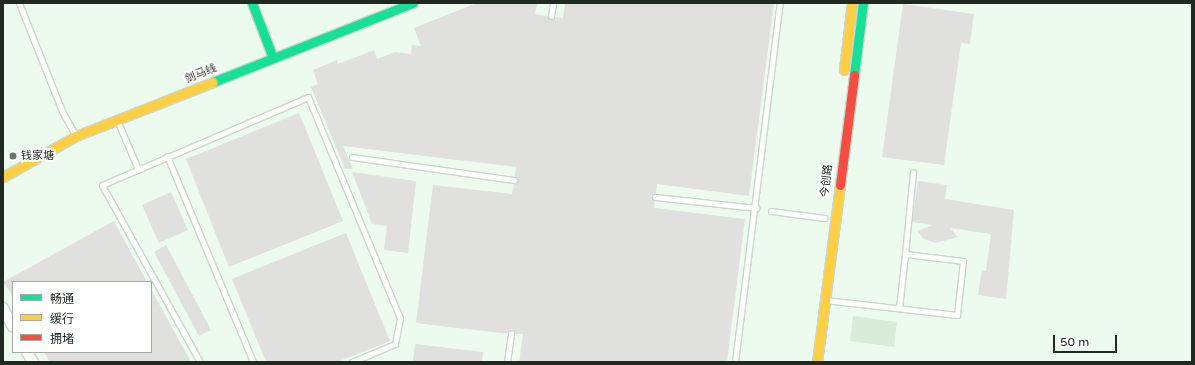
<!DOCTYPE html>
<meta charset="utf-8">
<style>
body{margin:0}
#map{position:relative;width:1195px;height:365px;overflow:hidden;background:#edfaee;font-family:"Varela Round","Noto Sans SC",sans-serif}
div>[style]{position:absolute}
.green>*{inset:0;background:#d8ecd9}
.building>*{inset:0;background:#e0e0df}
.roads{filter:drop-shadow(1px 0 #cbd6cc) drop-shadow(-1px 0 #cbd6cc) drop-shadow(0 1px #cbd6cc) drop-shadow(0 -1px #cbd6cc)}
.lane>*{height:5px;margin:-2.5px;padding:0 2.5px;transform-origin:2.5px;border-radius:2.5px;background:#fcfefc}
.street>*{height:10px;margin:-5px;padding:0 5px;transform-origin:5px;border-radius:5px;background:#fcfefc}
.fast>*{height:9px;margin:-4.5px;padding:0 4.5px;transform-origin:4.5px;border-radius:4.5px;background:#16e098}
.slow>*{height:9px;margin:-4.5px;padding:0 4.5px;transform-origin:4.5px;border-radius:4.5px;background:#ffcf43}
.jam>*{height:9px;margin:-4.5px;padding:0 4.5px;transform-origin:4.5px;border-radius:4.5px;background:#f24e42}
.dots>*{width:11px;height:11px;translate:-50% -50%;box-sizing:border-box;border:2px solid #fff;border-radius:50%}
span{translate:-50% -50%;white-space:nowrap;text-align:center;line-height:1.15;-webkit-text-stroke:4px #fff;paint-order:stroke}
.street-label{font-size:11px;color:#202a21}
.poi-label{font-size:11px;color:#202a21}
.left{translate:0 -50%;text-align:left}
.frame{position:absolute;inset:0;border:4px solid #202a21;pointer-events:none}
.legend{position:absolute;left:12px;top:281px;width:140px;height:72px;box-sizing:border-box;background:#fff;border:1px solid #a6aaa6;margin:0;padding:5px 7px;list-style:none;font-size:12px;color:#202a21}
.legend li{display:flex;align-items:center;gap:8px;height:20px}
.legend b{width:20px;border:1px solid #a6aaa6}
.scale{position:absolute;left:1053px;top:335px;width:64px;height:18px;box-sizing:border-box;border:2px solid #202a21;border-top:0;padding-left:5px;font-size:12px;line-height:14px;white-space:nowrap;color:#202a21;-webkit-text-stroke:3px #fff;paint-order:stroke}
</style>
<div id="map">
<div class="green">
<div style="clip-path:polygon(853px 316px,897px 322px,894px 347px,850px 341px)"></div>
</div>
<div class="building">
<div style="clip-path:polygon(477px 3px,537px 3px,535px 14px,547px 16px,551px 20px,555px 17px,563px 18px,565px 3px,774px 3px,749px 196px,657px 184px,656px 193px,651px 196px,655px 201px,654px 208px,745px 219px,727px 362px,519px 362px,523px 334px,515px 334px,512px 329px,507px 333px,501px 333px,416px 323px,433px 185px,512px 194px,514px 184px,518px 181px,515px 176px,516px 167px,343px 146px,353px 169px,345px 169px,311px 87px,318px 84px,313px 70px,337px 60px,338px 64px,374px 50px,377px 59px,395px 52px,411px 54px,412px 45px,421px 46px,414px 28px)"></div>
<div style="clip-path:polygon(903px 4px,974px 14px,970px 44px,961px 43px,944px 165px,882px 157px)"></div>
<div style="clip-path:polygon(299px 113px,343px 221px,229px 267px,186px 159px)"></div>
<div style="clip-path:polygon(352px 172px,416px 181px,408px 253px,384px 250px,387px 226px,372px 224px)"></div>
<div style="clip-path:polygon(918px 181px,947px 185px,945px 199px,1014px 210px,1006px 299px,978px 295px,982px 270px,986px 271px,991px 234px,950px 228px,958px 237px,935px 243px,924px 239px,917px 231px,933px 225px,912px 222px)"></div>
<div style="clip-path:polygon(171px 192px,188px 230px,159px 243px,142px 205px)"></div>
<div style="clip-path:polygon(114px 221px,147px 282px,13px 282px,13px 296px,3px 282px)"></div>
<div style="clip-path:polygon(346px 233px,390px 341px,337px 362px,266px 362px,232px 279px)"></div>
<div style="clip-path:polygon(166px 245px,211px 330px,199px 336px,154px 252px)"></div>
<div style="clip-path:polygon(151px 289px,191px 362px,50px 362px,44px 352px,151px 352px)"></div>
<div style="clip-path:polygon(415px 344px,483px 352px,482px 362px,413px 362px)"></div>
</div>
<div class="roads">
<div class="lane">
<div style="left:19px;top:3px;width:116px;rotate:68.3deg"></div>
<div style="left:62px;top:111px;width:26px;rotate:61deg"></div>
<div style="left:551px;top:16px;width:13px;rotate:-81deg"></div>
<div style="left:117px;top:120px;width:53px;rotate:66.8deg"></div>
<div style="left:167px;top:156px;width:223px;rotate:67.3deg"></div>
<div style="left:352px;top:157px;width:164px;rotate:8.1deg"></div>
<div style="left:655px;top:197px;width:102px;rotate:6.2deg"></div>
<div style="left:771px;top:211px;width:54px;rotate:7.4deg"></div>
<div style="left:905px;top:254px;width:82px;rotate:-84.4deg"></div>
<div style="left:825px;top:300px;width:133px;rotate:6.5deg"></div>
<div style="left:957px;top:315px;width:54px;rotate:-83.7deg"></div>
<div style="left:963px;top:261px;width:58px;rotate:-173.1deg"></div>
<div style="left:905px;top:254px;width:54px;rotate:96.3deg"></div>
<div style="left:200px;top:362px;width:202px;rotate:-119deg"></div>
<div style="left:102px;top:185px;width:224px;rotate:-23.1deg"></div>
<div style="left:308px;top:97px;width:239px;rotate:67.4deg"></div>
<div style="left:400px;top:318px;width:26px;rotate:101deg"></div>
<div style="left:395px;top:344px;width:47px;rotate:157.3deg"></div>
<div style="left:507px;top:362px;width:29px;rotate:-82deg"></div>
<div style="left:735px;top:362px;width:362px;rotate:-82.9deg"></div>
</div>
<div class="street">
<div style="left:3px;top:308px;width:21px;rotate:62deg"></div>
<div style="left:27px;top:352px;width:12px;rotate:59deg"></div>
</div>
<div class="fast">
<div style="left:252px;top:3px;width:59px;rotate:69.1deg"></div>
<div style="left:854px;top:75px;width:73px;rotate:-82.9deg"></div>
<div style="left:213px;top:82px;width:215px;rotate:-21.6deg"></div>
</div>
<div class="slow">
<div style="left:844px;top:70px;width:67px;rotate:-83.2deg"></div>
<div style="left:3px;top:177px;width:84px;rotate:-29.3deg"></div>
<div style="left:76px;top:136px;width:147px;rotate:-21.5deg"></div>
<div style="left:817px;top:362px;width:178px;rotate:-82.6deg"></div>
</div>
<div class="jam">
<div style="left:840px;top:185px;width:111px;rotate:-82.7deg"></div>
</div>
</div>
<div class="dots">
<div style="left:13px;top:156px;background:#687369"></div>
</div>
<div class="street-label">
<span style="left:201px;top:74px;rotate:-22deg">剑马线</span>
<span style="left:827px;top:181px;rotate:-83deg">今创路</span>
</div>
<div class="poi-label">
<span class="left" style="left:21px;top:156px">钱家塘</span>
</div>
<div class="frame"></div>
<ul class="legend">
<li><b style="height:5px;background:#16e098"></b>畅通</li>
<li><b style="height:5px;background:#ffcf43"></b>缓行</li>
<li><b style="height:5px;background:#f24e42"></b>拥堵</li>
</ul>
<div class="scale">50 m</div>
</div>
